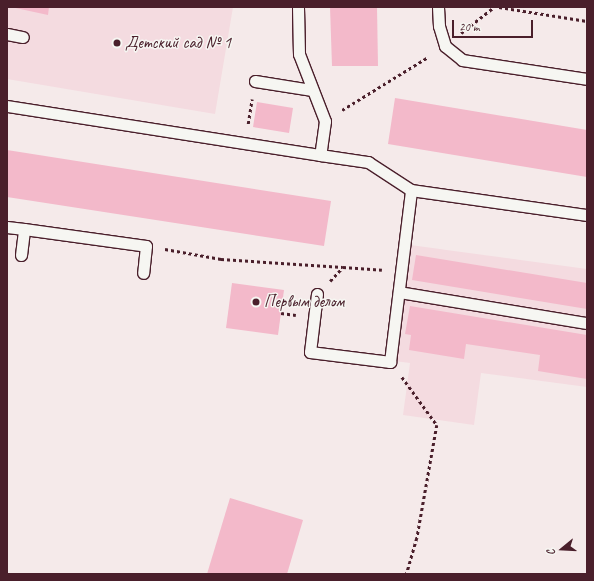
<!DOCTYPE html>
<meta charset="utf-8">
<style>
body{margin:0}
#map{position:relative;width:594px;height:581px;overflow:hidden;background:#f5eaea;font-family:Caveat,sans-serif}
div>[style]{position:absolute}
.built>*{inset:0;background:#f4dbe0}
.building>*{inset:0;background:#f3b9ca}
.path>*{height:2.5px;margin-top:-1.25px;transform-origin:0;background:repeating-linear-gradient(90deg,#4a1f2b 0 3px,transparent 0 6px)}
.roads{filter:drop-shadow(1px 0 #4a1f2b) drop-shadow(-1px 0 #4a1f2b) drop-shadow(0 1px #4a1f2b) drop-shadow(0 -1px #4a1f2b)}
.lane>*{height:11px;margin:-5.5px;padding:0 5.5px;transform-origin:5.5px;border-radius:5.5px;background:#f6f6f2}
.dots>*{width:11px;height:11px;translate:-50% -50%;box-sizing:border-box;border:2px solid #f6f6f2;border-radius:50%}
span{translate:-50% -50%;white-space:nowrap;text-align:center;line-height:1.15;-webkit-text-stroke:3px #f6f6f2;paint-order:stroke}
.poi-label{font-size:17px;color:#4a1f2b}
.left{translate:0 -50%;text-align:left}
.frame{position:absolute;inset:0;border:8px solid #4a1f2b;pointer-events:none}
.north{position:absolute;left:542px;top:529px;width:40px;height:40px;-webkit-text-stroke:3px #f6f6f2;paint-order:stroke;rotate:252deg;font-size:11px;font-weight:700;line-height:16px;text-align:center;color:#4a1f2b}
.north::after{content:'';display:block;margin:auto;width:14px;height:18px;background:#4a1f2b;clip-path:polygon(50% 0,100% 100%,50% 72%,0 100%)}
.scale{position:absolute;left:452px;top:20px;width:81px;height:18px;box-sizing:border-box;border:2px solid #4a1f2b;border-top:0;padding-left:5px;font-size:12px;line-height:14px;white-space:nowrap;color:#4a1f2b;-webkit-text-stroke:3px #f6f6f2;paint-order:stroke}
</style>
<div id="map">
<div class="built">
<div style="clip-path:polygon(7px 7px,233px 7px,215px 114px,7px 79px)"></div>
<div style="clip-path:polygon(410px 245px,587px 269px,587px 387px,481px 373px,474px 425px,403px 415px,410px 363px,394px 361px)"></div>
</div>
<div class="building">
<div style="clip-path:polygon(11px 7px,49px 7px,48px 15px)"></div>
<div style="clip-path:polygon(330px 7px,377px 7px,378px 66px,332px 66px)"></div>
<div style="clip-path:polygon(395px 98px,587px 130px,587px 177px,388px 144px)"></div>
<div style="clip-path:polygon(257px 102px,293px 108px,289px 133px,253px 127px)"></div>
<div style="clip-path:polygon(7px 150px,331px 201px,324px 246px,7px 197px)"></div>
<div style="clip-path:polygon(416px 255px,587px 283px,587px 309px,412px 280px)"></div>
<div style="clip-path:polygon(232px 283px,284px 290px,278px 335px,226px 328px)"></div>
<div style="clip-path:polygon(410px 306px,587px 335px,587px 379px,538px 371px,540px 355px,466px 344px,464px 359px,409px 350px,411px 335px,405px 334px)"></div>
<div style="clip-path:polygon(230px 498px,303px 520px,287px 574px,207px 574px)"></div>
</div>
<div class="path">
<div style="left:499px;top:7px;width:89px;rotate:9deg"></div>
<div style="left:461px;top:33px;width:42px;rotate:-38.2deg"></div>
<div style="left:342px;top:110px;width:101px;rotate:-31.6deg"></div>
<div style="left:248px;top:124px;width:25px;rotate:-81deg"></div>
<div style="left:165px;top:249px;width:57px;rotate:10.1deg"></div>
<div style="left:221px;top:259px;width:122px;rotate:3.8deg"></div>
<div style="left:330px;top:281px;width:19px;rotate:-47deg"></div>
<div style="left:343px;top:267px;width:39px;rotate:4deg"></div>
<div style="left:281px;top:313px;width:15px;rotate:8deg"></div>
<div style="left:402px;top:377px;width:59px;rotate:53.9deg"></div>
<div style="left:437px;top:425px;width:115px;rotate:100deg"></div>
<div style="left:417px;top:538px;width:37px;rotate:106deg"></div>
</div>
<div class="roads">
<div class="lane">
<div style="left:298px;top:7px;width:47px;rotate:88.8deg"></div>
<div style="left:299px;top:54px;width:72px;rotate:68.8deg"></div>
<div style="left:325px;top:121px;width:34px;rotate:98deg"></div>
<div style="left:320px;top:155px;width:49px;rotate:8.3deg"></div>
<div style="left:368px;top:162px;width:51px;rotate:33.1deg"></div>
<div style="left:411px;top:190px;width:178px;rotate:8.1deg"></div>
<div style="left:438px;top:7px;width:19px;rotate:87deg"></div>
<div style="left:439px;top:26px;width:21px;rotate:73deg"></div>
<div style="left:445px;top:46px;width:22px;rotate:39deg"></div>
<div style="left:462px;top:60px;width:126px;rotate:8.6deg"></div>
<div style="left:7px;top:34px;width:16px;rotate:11deg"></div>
<div style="left:255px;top:81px;width:58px;rotate:9deg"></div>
<div style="left:7px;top:106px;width:317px;rotate:8.9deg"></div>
<div style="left:7px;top:227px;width:17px;rotate:7deg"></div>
<div style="left:21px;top:255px;width:26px;rotate:-83deg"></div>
<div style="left:24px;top:229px;width:123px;rotate:7.9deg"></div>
<div style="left:146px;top:246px;width:27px;rotate:96deg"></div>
<div style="left:399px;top:292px;width:191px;rotate:9.4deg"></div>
<div style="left:317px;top:294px;width:58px;rotate:96.9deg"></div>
<div style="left:310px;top:352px;width:81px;rotate:7.1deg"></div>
<div style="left:390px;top:362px;width:173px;rotate:-83deg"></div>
</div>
</div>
<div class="dots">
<div style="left:117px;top:43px;background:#4a1f2b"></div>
<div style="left:256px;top:302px;background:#4a1f2b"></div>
</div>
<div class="poi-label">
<span class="left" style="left:125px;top:43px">Детский сад № 1</span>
<span class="left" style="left:264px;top:302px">Первым делом</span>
</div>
<div class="frame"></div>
<div class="north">С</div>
<div class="scale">20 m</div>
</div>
